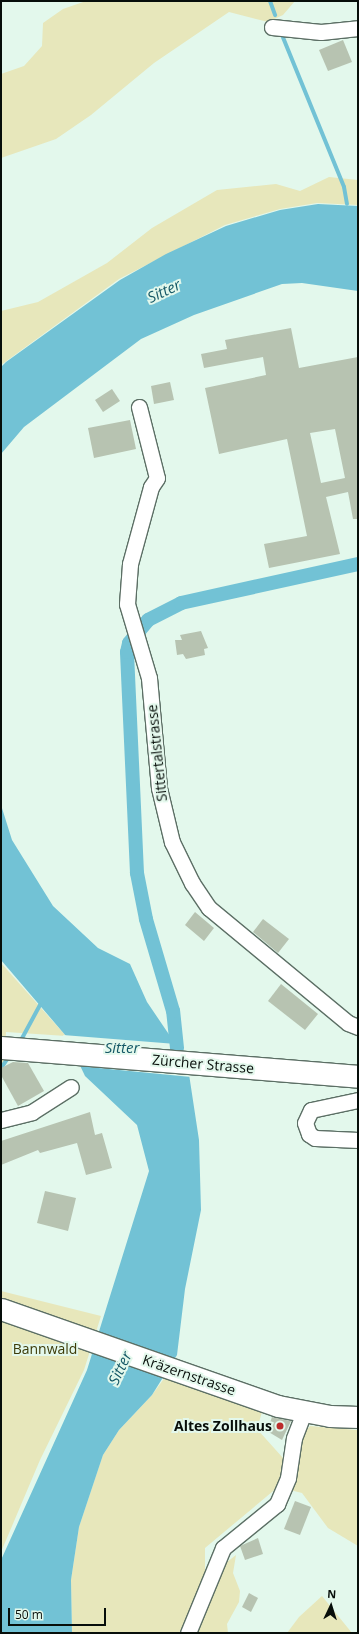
<!DOCTYPE html>
<meta charset="utf-8">
<style>
body{margin:0}
#map{position:relative;width:359px;height:1634px;overflow:hidden;background:#e3f8ec;font-family:"Open Sans",sans-serif}
div>[style]{position:absolute}
.green>*{inset:0;background:#e7e7bb}
.water>*{inset:0;background:#72c2d5}
.pier>*{inset:0;background:#e3f8ec}
.stream>*{height:4px;margin:-2px;padding:0 2px;transform-origin:2px;border-radius:2px;background:#72c2d5}
.canal>*{height:14px;margin:-7px;padding:0 7px;transform-origin:7px;border-radius:7px;background:#72c2d5}
.building>*{inset:0;background:#b7c3b1}
.roads{filter:drop-shadow(1px 0 #5c6f65) drop-shadow(-1px 0 #5c6f65) drop-shadow(0 1px #5c6f65) drop-shadow(0 -1px #5c6f65)}
.street>*{height:15px;margin:-7.5px;padding:0 7.5px;transform-origin:7.5px;border-radius:7.5px;background:#fff}
.secondary>*{height:21px;margin:-10.5px;padding:0 10.5px;transform-origin:10.5px;border-radius:10.5px;background:#fff}
.primary>*{height:22px;margin:-11px;padding:0 11px;transform-origin:11px;border-radius:11px;background:#fff}
.dots>*{width:11px;height:11px;translate:-50% -50%;box-sizing:border-box;border:2px solid #e3f8ec;border-radius:50%}
span{translate:-50% -50%;white-space:nowrap;text-align:center;line-height:1.15;-webkit-text-stroke:4px #e3f8ec;paint-order:stroke}
.street-label{font-size:14px;color:#070e0a}
.park-label{font-size:14px;color:#3c3a07}
.poi-label{font-size:14px;color:#070e0a;font-weight:700}
.right{translate:-100% -50%;text-align:right}
.water-label{font-size:15px;color:#155866;font-style:italic}
.frame{position:absolute;inset:0;border:2px solid #070e0a;pointer-events:none}
.north{position:absolute;left:311px;top:1586px;width:40px;height:40px;-webkit-text-stroke:3px #e3f8ec;paint-order:stroke;rotate:4deg;font-size:11px;font-weight:700;line-height:16px;text-align:center;color:#070e0a}
.north::after{content:'';display:block;margin:auto;width:14px;height:18px;background:#070e0a;clip-path:polygon(50% 0,100% 100%,50% 72%,0 100%)}
.scale{position:absolute;left:8px;top:1608px;width:98px;height:18px;box-sizing:border-box;border:2px solid #070e0a;border-top:0;padding-left:5px;font-size:12px;line-height:14px;white-space:nowrap;color:#070e0a;-webkit-text-stroke:3px #e3f8ec;paint-order:stroke}
</style>
<div id="map">
<div class="green">
<div style="clip-path:polygon(86px 1px,295px 1px,283px 15px,268px 22px,229px 12px,154px 63px,91px 115px,56px 139px,1px 158px,1px 74px,24px 66px,42px 46px,43px 23px,63px 9px)"></div>
<div style="clip-path:polygon(329px 177px,358px 180px,358px 205px,317px 203px,280px 209px,225px 225px,119px 279px,1px 365px,1px 311px,38px 302px,107px 263px,152px 228px,217px 190px,276px 184px,300px 191px)"></div>
<div style="clip-path:polygon(1px 963px,66px 1036px,6px 1032px,5px 1061px,1px 1065px)"></div>
<div style="clip-path:polygon(1px 1291px,101px 1316px,84px 1370px,40px 1460px,1px 1552px)"></div>
<div style="clip-path:polygon(171px 1369px,265px 1402px,257px 1429px,292px 1468px,305px 1432px,310px 1426px,358px 1430px,358px 1546px,328px 1528px,302px 1493px,278px 1487px,205px 1548px,205px 1579px,236px 1555px,233px 1573px,240px 1591px,239px 1602px,227px 1624px,228px 1633px,72px 1633px,71px 1580px,79px 1527px,103px 1455px,119px 1430px,152px 1395px)"></div>
<div style="clip-path:polygon(322px 1596px,352px 1633px,287px 1633px,299px 1617px)"></div>
</div>
<div class="water">
<div style="clip-path:polygon(318px 204px,358px 206px,358px 291px,302px 283px,282px 284px,194px 315px,141px 339px,24px 427px,1px 454px,1px 367px,6px 362px,120px 280px,166px 254px,226px 226px,280px 210px)"></div>
<div style="clip-path:polygon(1px 805px,12px 840px,53px 906px,98px 948px,130px 964px,147px 1002px,187px 1061px,199px 1140px,201px 1210px,185px 1289px,177px 1355px,152px 1395px,119px 1430px,103px 1455px,79px 1527px,71px 1580px,72px 1633px,1px 1633px,1px 1560px,87px 1370px,149px 1171px,137px 1125px,85px 1076px,66px 1036px,1px 960px)"></div>
</div>
<div class="pier">
<div style="clip-path:polygon(63px 1035px,176px 1044px,189px 1060px,191px 1077px,78px 1066px)"></div>
</div>
<div class="stream">
<div style="left:270px;top:1px;width:15px;rotate:70deg"></div>
<div style="left:282px;top:35px;width:164px;rotate:67.8deg"></div>
<div style="left:344px;top:187px;width:17px;rotate:80deg"></div>
<div style="left:20px;top:1042px;width:42px;rotate:-61.6deg"></div>
<div style="left:1px;top:1068px;width:16px;rotate:-55deg"></div>
</div>
<div class="canal">
<div style="left:177px;top:1048px;width:37px;rotate:-96deg"></div>
<div style="left:173px;top:1011px;width:96px;rotate:-106.4deg"></div>
<div style="left:146px;top:919px;width:47px;rotate:-101.1deg"></div>
<div style="left:137px;top:873px;width:221px;rotate:-92.6deg"></div>
<div style="left:127px;top:652px;width:9px;rotate:-77deg"></div>
<div style="left:129px;top:643px;width:30px;rotate:-50deg"></div>
<div style="left:148px;top:620px;width:37px;rotate:-27deg"></div>
<div style="left:181px;top:603px;width:181px;rotate:-12.4deg"></div>
</div>
<div class="building">
<div style="clip-path:polygon(343px 40px,352px 62px,328px 71px,319px 50px)"></div>
<div style="clip-path:polygon(evenodd,291px 328px,299px 368px,358px 357px,358px 519px,353px 519px,348px 492px,326px 497px,340px 554px,269px 568px,264px 544px,307px 536px,287px 439px,219px 454px,205px 388px,266px 375px,263px 357px,204px 368px,201px 354px,227px 349px,225px 340px,291px 328px,335px 429px,345px 478px,321px 483px,310px 433px,335px 429px)"></div>
<div style="clip-path:polygon(170px 382px,174px 400px,154px 404px,151px 386px)"></div>
<div style="clip-path:polygon(112px 389px,120px 401px,103px 412px,95px 400px)"></div>
<div style="clip-path:polygon(130px 420px,136px 449px,94px 458px,88px 428px)"></div>
<div style="clip-path:polygon(201px 631px,208px 648px,204px 649px,205px 655px,186px 659px,183px 654px,177px 655px,175px 640px,182px 640px,180px 635px)"></div>
<div style="clip-path:polygon(195px 912px,214px 928px,204px 941px,185px 925px)"></div>
<div style="clip-path:polygon(263px 919px,289px 939px,278px 953px,253px 932px)"></div>
<div style="clip-path:polygon(281px 984px,318px 1014px,305px 1030px,268px 1001px)"></div>
<div style="clip-path:polygon(13px 1062px,28px 1063px,44px 1091px,18px 1106px,2px 1077px,1px 1068px)"></div>
<div style="clip-path:polygon(90px 1112px,95px 1135px,102px 1133px,112px 1168px,86px 1175px,77px 1143px,40px 1153px,38px 1150px,1px 1165px,1px 1141px)"></div>
<div style="clip-path:polygon(45px 1191px,76px 1198px,68px 1231px,37px 1223px)"></div>
<div style="clip-path:polygon(272px 1417px,291px 1421px,282px 1440px,267px 1431px)"></div>
<div style="clip-path:polygon(295px 1501px,311px 1507px,300px 1535px,284px 1529px)"></div>
<div style="clip-path:polygon(258px 1538px,263px 1554px,245px 1560px,240px 1546px)"></div>
<div style="clip-path:polygon(249px 1593px,258px 1598px,251px 1612px,242px 1607px)"></div>
</div>
<div class="roads">
<div class="street">
<div style="left:272px;top:27px;width:49px;rotate:5.8deg"></div>
<div style="left:321px;top:32px;width:37px;rotate:-6deg"></div>
<div style="left:139px;top:407px;width:73px;rotate:75.8deg"></div>
<div style="left:157px;top:478px;width:11px;rotate:124deg"></div>
<div style="left:151px;top:487px;width:80px;rotate:105.3deg"></div>
<div style="left:130px;top:564px;width:40px;rotate:94.3deg"></div>
<div style="left:127px;top:604px;width:77px;rotate:73.4deg"></div>
<div style="left:149px;top:678px;width:110px;rotate:84.8deg"></div>
<div style="left:159px;top:788px;width:56px;rotate:76.5deg"></div>
<div style="left:172px;top:842px;width:46px;rotate:64deg"></div>
<div style="left:192px;top:883px;width:30px;rotate:56deg"></div>
<div style="left:209px;top:908px;width:180px;rotate:39.6deg"></div>
<div style="left:348px;top:1023px;width:11px;rotate:22deg"></div>
<div style="left:358px;top:1100px;width:48px;rotate:168deg"></div>
<div style="left:311px;top:1110px;width:14px;rotate:115deg"></div>
<div style="left:305px;top:1123px;width:12px;rotate:70deg"></div>
<div style="left:309px;top:1134px;width:7px;rotate:34deg"></div>
<div style="left:315px;top:1138px;width:43px;rotate:2.7deg"></div>
<div style="left:1px;top:1120px;width:32px;rotate:-14deg"></div>
<div style="left:32px;top:1112px;width:46px;rotate:-32.7deg"></div>
<div style="left:188px;top:1633px;width:92px;rotate:-67.6deg"></div>
<div style="left:223px;top:1548px;width:70px;rotate:-39.2deg"></div>
<div style="left:277px;top:1504px;width:28px;rotate:-67deg"></div>
<div style="left:288px;top:1478px;width:40px;rotate:-81.5deg"></div>
<div style="left:294px;top:1438px;width:28px;rotate:-69deg"></div>
</div>
<div class="secondary">
<div style="left:1px;top:1309px;width:293px;rotate:19.3deg"></div>
<div style="left:278px;top:1406px;width:53px;rotate:10.9deg"></div>
<div style="left:330px;top:1416px;width:28px;rotate:2deg"></div>
</div>
<div class="primary">
<div style="left:1px;top:1048px;width:358px;rotate:4.6deg"></div>
</div>
</div>
<div class="dots">
<div style="left:280px;top:1426px;background:#bc2d2c"></div>
</div>
<div class="street-label">
<span style="left:157px;top:753px;rotate:-96deg">Sittertalstrasse</span>
<span style="left:203px;top:1064px;rotate:5deg">Zürcher Strasse</span>
<span style="left:189px;top:1375px;rotate:19deg">Kräzernstrasse</span>
</div>
<div class="park-label">
<span style="left:45px;top:1349px">Bannwald</span>
</div>
<div class="poi-label">
<span class="right" style="left:272px;top:1426px">Altes Zollhaus</span>
</div>
<div class="water-label">
<span style="left:164px;top:291px;rotate:-25deg">Sitter</span>
<span style="left:122px;top:1048px">Sitter</span>
<span style="left:120px;top:1368px;rotate:-65deg">Sitter</span>
</div>
<div class="frame"></div>
<div class="north">N</div>
<div class="scale">50 m</div>
</div>
